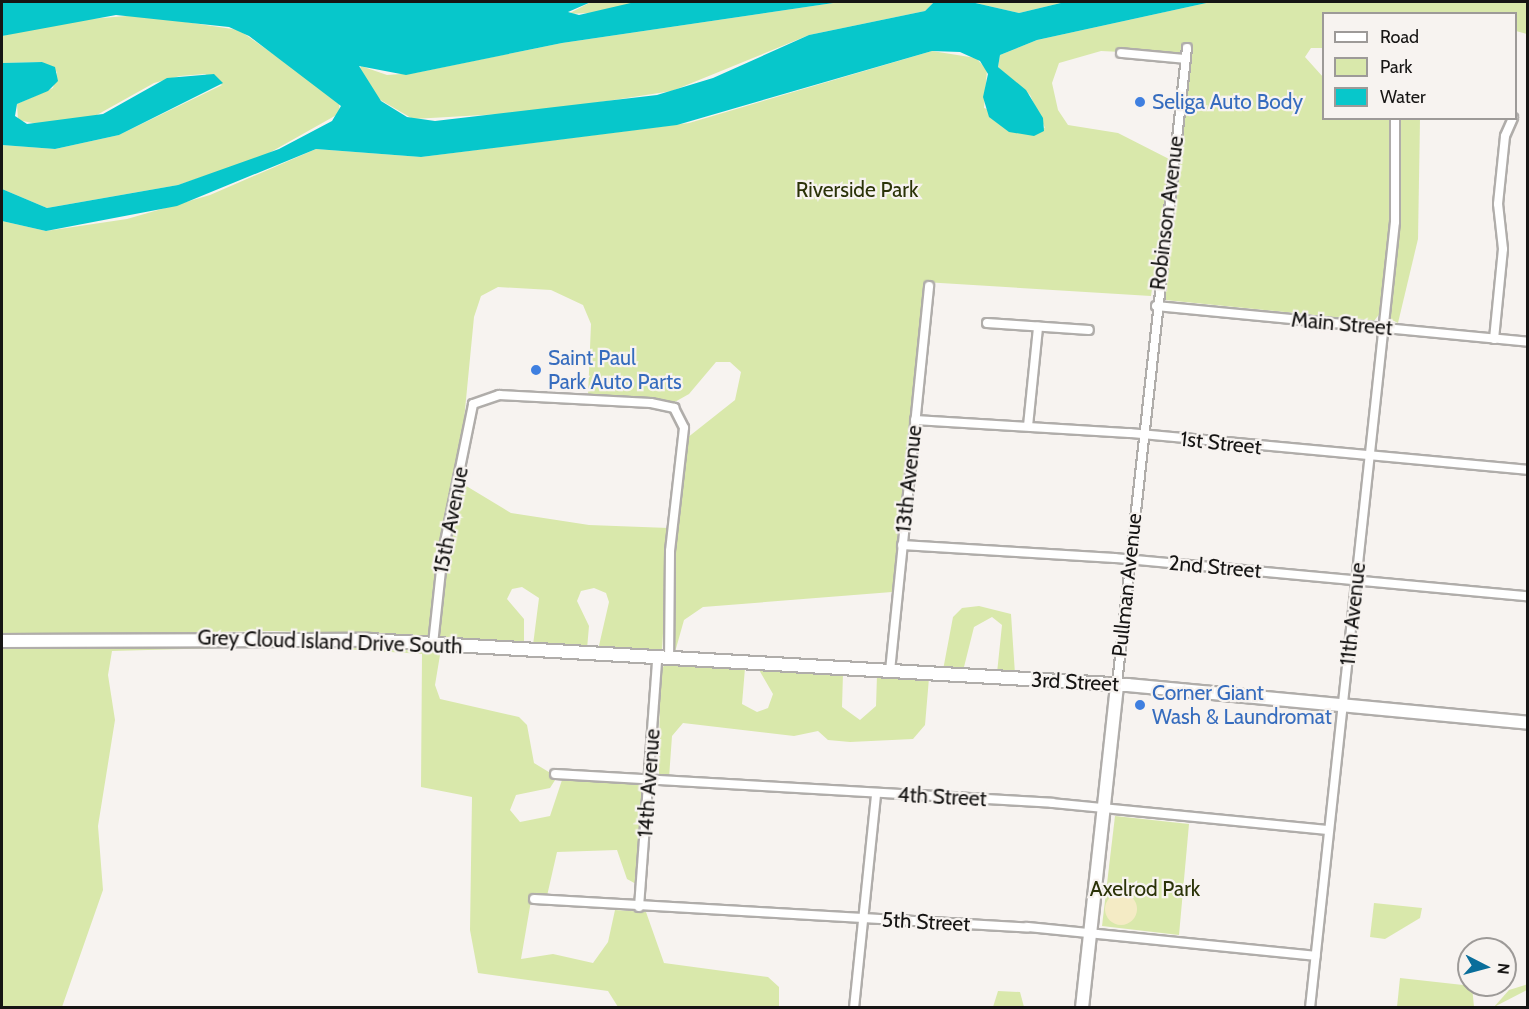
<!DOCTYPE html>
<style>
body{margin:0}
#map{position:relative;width:1529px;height:1009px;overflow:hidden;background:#f7f3f0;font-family:Cabin,sans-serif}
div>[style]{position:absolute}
.green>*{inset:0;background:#d9e8ab}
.sand>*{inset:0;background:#f4ebc5}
.round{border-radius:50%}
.water>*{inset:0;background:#07c7cb}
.roads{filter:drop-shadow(2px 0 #b0adaa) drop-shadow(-2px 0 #b0adaa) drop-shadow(0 2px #b0adaa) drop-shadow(0 -2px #b0adaa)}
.street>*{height:8px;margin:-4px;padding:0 4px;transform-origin:4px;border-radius:4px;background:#fff}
.secondary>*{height:12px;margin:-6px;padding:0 6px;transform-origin:6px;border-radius:6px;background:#fff}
.dots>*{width:16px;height:16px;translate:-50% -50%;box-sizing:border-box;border:3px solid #f7f3f0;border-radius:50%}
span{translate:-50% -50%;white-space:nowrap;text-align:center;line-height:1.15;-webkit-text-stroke:4.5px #f7f3f0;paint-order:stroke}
.shop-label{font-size:21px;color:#366cbe}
.left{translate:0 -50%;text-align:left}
.park-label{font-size:21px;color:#2b3308}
.street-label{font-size:21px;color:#161514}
.frame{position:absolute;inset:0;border:3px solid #161514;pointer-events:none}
.legend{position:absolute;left:1322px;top:12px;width:195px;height:108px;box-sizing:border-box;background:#f7f3f0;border:2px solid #9d9a98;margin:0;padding:8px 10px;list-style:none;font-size:18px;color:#161514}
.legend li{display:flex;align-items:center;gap:12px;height:30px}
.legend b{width:30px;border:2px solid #9d9a98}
.north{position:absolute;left:1457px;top:937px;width:60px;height:60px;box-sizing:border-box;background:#f7f3f0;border:2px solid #9d9a98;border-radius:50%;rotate:96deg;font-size:16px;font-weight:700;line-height:24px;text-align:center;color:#161514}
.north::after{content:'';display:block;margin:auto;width:21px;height:27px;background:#0a6e9b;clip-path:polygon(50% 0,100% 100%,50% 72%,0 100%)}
</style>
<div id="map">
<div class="green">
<div style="clip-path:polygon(591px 2px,635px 2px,607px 12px,568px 14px)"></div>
<div style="clip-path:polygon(840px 2px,934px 2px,925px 11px,809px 35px,672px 91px,536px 112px,413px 119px,377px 98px,359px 71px,361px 66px,387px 75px,415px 73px,562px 43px)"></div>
<div style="clip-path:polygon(971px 2px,1065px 2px,1019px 13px)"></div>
<div style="clip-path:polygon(1211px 2px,1527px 2px,1527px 34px,1516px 31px,1516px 14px,1324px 14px,1323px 48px,1311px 48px,1305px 57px,1323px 77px,1324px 118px,1393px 119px,1394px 210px,1381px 312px,1374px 321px,1165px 300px,1193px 46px,1184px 43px,1182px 55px,1101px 51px,1059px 63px,1052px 83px,1058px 110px,1068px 125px,1118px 133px,1171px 160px,1151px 296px,924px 282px,892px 592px,703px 607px,684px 620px,675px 652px,672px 561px,687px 438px,735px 400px,741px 372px,730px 362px,716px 362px,689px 394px,673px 403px,588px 396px,591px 324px,583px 305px,551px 290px,498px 287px,481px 296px,474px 317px,461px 451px,429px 637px,274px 631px,2px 636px,2px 221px,46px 231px,127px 219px,210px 195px,316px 149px,421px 157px,689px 123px,932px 51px,976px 58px,987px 70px,984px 108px,1045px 128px,1030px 95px,998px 67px,1000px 55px,1037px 40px)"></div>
<div style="clip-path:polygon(139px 15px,239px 30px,327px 92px,339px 103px,340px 113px,262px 157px,178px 185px,47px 208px,2px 189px,2px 145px,55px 149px,119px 135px,222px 85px,205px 74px,180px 76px,154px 83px,95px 116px,42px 125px,18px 120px,17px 104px,53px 88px,57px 72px,42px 62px,2px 63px,2px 36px,64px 21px)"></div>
<div style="clip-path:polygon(1397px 119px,1420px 119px,1418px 239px,1398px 323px,1388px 318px)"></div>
<div style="clip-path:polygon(463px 484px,511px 513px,589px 525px,669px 528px,662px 651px,598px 650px,609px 602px,606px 593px,594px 588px,581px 591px,577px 601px,589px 626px,587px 649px,533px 645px,539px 598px,522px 587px,512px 589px,507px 599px,524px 619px,524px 645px,439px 638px,448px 541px)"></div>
<div style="clip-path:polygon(979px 606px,1011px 614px,1015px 674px,997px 673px,1002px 625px,992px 617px,974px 627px,963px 671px,943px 670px,953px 617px,962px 608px)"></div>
<div style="clip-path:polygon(287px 642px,441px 649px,435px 685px,440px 699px,519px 717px,527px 725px,534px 763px,557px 777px,550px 788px,516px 795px,510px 810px,520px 822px,550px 816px,563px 777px,645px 785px,638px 885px,627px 879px,617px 850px,557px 852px,547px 896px,532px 895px,521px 959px,553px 954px,593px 963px,608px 942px,615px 910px,646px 912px,664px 963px,768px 977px,779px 987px,779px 1007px,618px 1007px,608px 991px,478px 973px,470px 930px,472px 797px,421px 787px,422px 654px,296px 646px,112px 651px,108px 675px,115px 720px,98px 826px,103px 890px,62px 1007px,2px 1007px,2px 646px)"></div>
<div style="clip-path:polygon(665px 664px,745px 668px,742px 704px,757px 712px,768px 708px,773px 694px,758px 668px,843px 673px,842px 707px,860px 720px,876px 706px,877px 675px,929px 678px,925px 725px,913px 739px,850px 742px,828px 740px,818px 731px,794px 736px,683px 723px,672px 736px,669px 778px,659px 777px,660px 672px)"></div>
<div style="clip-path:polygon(1115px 816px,1189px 824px,1179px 935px,1102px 926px)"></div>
<div style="clip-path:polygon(1374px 903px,1422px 908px,1420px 918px,1385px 939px,1370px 937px)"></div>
<div style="clip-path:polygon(1400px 978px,1472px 986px,1474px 1007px,1397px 1007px)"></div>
<div style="clip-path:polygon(1528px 984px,1527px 990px,1494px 1007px,1509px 990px)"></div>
<div style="clip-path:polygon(998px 991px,1020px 992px,1024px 1007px,993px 1007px)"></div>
</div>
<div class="sand">
<div class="round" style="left:1105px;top:893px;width:32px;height:32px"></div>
</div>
<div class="water">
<div style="clip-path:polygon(2px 2px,591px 2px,568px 12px,579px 15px,635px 2px,840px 2px,562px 43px,406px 75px,359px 66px,381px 101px,407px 117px,435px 121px,657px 95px,713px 78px,809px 35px,925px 11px,934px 2px,971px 2px,1019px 13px,1065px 2px,1211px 2px,1037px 40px,1000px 55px,998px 67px,1026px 90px,1043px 118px,1044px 131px,1034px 136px,1009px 132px,989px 117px,983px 97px,988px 74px,980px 61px,960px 52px,932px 51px,677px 125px,421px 157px,316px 149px,177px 206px,46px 231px,2px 221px,2px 189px,47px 208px,178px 185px,279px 149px,332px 121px,341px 106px,249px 36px,229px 27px,116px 15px,2px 36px)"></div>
<div style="clip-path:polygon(42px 62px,55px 67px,58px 81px,48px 91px,17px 104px,15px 116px,27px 124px,103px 114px,167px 78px,214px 74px,223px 83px,119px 135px,55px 149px,2px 145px,2px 63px)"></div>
</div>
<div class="roads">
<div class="street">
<div style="left:1121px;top:53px;width:65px;rotate:5.3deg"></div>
<div style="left:1156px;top:306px;width:374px;rotate:5.5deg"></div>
<div style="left:987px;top:323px;width:102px;rotate:3.9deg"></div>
<div style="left:1494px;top:339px;width:90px;rotate:-84.3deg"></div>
<div style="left:1503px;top:249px;width:45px;rotate:-96.3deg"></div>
<div style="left:1498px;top:204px;width:68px;rotate:-84.1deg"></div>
<div style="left:1505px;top:136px;width:20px;rotate:-66deg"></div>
<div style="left:915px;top:420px;width:215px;rotate:3.5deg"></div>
<div style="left:1130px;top:433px;width:400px;rotate:5.3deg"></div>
<div style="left:1028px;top:426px;width:100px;rotate:-84.2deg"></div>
<div style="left:902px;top:545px;width:213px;rotate:3.5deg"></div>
<div style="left:1115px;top:558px;width:415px;rotate:5.3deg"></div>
<div style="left:433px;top:644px;width:93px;rotate:-83.8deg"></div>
<div style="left:443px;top:552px;width:151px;rotate:-78.5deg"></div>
<div style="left:473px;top:404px;width:28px;rotate:-19deg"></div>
<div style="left:499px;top:395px;width:152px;rotate:3deg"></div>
<div style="left:651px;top:403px;width:24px;rotate:12deg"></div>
<div style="left:674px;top:408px;width:22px;rotate:63deg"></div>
<div style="left:684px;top:428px;width:124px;rotate:96.5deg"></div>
<div style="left:670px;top:551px;width:108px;rotate:90.5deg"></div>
<div style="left:890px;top:671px;width:387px;rotate:-84.2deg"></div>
<div style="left:1117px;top:684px;width:640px;rotate:-83.72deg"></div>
<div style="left:555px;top:774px;width:498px;rotate:3.3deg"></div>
<div style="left:1052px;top:803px;width:278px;rotate:5.6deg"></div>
<div style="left:534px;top:899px;width:494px;rotate:3.3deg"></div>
<div style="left:1027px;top:927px;width:290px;rotate:5.7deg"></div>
<div style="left:639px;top:907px;width:249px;rotate:-85.8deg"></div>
<div style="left:854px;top:1008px;width:215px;rotate:-84.1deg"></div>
<div style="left:1310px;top:1008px;width:791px;rotate:-83.83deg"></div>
<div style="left:1395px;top:222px;width:104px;rotate:-90deg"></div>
</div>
<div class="secondary">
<div style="left:2px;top:641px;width:366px;rotate:-0.2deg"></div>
<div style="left:368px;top:640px;width:761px;rotate:3.39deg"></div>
<div style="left:1128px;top:685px;width:402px;rotate:5.4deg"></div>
<div style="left:1082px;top:1008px;width:326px;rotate:-83.8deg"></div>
</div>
</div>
<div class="dots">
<div style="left:1140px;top:102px;background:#3f7fe0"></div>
<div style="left:536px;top:370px;background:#3f7fe0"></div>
<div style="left:1140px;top:705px;background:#3f7fe0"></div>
</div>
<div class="shop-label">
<span class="left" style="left:1152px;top:102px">Seliga Auto Body</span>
<span class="left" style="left:548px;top:370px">Saint Paul<br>Park Auto Parts</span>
<span class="left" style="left:1152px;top:705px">Corner Giant<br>Wash &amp; Laundromat</span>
</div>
<div class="park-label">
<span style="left:857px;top:190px">Riverside Park</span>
<span style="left:1145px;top:889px">Axelrod Park</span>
</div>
<div class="street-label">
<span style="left:1167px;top:213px;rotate:-83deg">Robinson Avenue</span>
<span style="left:1342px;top:324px;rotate:5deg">Main Street</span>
<span style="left:1221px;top:443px;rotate:6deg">1st Street</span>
<span style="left:909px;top:479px;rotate:-84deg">13th Avenue</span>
<span style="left:451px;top:520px;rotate:-79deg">15th Avenue</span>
<span style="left:1215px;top:567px;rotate:5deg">2nd Street</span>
<span style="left:1127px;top:585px;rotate:-84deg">Pullman Avenue</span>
<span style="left:1353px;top:614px;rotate:-84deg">11th Avenue</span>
<span style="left:330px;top:642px;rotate:2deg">Grey Cloud Island Drive South</span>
<span style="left:1075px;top:682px;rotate:3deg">3rd Street</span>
<span style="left:649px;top:783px;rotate:-86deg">14th Avenue</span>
<span style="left:942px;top:797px;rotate:3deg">4th Street</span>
<span style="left:926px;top:922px;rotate:3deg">5th Street</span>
</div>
<div class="frame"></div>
<ul class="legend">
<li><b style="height:8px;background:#fff"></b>Road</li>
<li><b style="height:16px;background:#d9e8ab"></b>Park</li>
<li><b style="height:16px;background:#07c7cb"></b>Water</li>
</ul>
<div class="north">N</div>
</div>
